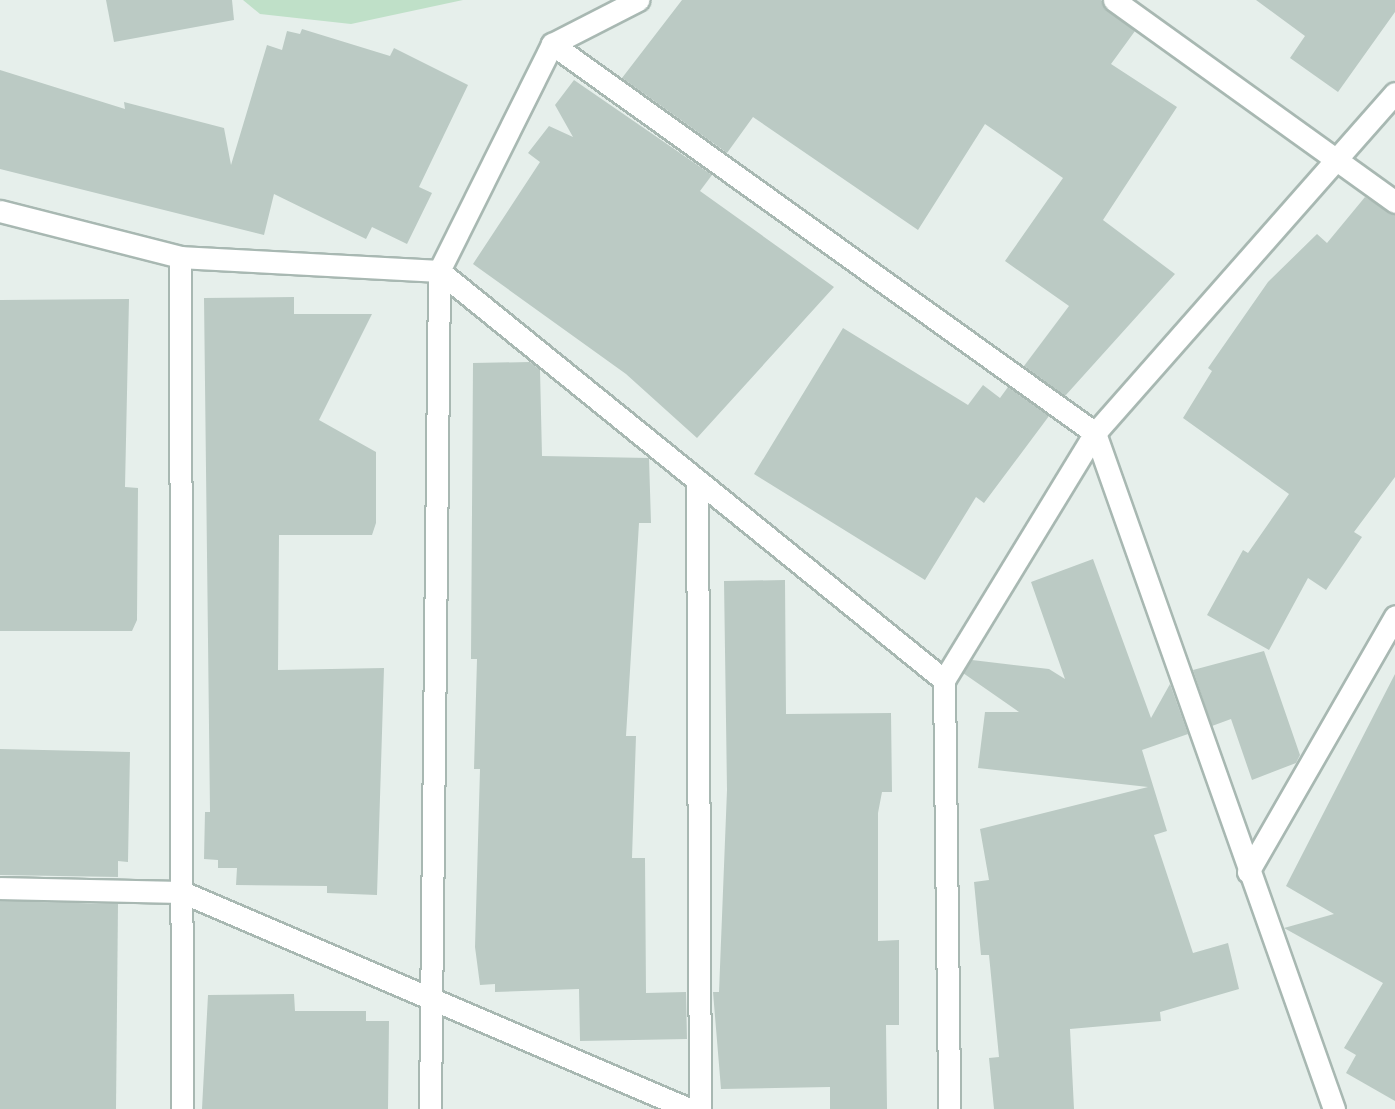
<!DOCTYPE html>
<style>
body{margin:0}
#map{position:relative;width:1395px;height:1109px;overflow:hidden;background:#e6efeb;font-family:"Fira Sans Condensed",sans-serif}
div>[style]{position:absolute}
.green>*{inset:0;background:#bfe0c8}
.building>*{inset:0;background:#bbcac4}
.roads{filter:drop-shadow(2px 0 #a8b8b2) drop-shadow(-2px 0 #a8b8b2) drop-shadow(0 2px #a8b8b2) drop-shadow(0 -2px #a8b8b2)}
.street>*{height:21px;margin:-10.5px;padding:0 10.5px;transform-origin:10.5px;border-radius:10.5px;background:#fff}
.secondary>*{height:21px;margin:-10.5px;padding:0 10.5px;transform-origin:10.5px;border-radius:10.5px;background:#fff}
span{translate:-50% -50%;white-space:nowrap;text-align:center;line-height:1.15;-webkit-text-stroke:7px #f7fbf9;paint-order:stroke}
</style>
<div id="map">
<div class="green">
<div style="clip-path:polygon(243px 0,463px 0,351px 24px,260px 14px)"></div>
</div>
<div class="building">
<div style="clip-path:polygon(106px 0,232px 0,234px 20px,114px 42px)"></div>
<div style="clip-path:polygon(682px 0,1101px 0,1135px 31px,1111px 64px,1177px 107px,1103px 220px,1175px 274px,1065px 396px,1024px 366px,1069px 306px,1005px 261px,1063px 178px,985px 124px,918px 230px,753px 117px,727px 153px,622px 78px)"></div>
<div style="clip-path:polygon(1256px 0,1395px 0,1395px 12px,1338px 92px,1290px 58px,1305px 36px)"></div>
<div style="clip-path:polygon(302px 29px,390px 56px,394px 48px,468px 85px,419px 187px,432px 193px,407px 244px,372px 227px,366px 239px,274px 194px,264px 235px,0 169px,0 70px,125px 109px,124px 102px,224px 128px,231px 165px,267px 45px,282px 50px,287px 31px,300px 34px)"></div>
<div style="clip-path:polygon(574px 80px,712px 175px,700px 191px,834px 287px,697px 438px,626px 374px,473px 264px,540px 162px,528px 153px,549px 126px,573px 137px,555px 105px)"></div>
<div style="clip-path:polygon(1365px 197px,1395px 215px,1395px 477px,1354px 532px,1362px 537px,1326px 590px,1308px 578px,1269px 650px,1207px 615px,1243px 550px,1248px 553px,1289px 494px,1183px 418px,1212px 371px,1208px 368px,1268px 282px,1317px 234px,1327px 243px)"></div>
<div style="clip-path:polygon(294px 297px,294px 314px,372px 314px,319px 420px,376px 452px,376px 523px,372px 535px,279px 535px,278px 670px,384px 668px,377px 895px,327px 893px,327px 886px,236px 885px,237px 868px,218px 868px,218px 860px,204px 859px,205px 812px,210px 812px,204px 298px)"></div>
<div style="clip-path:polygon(129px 299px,125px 487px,138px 488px,137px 620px,132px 631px,0 631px,0 300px)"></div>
<div style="clip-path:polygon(843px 328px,968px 405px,983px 385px,1000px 398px,1008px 387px,1049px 416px,984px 503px,976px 497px,925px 580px,754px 474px)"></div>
<div style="clip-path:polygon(530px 362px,540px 370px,542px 456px,649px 458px,651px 523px,639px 523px,626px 736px,636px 736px,632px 858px,645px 858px,646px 993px,686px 992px,687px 1039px,580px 1041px,579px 989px,495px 992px,495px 984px,480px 985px,475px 947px,480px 769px,474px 769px,477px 659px,471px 659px,473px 363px)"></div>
<div style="clip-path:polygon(1093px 559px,1151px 718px,1170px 684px,1188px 734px,1142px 750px,1167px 831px,1154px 835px,1193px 953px,1228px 943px,1239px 989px,1160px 1012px,1161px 1021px,1070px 1029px,1074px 1109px,994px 1109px,989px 1058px,999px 1057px,989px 955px,981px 955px,974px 882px,989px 880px,980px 829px,1148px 787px,978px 768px,985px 712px,1019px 712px,963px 673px,972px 660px,1049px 669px,1065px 679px,1031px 582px)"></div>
<div style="clip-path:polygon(785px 580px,786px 714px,891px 713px,892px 792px,882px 792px,878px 813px,878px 941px,899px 940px,899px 1025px,886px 1025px,887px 1109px,830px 1109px,830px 1087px,721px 1089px,713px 992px,719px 992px,727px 790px,724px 581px)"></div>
<div style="clip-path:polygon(1264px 651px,1300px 755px,1296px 763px,1252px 780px,1231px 719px,1212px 726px,1193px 670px)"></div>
<div style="clip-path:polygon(1395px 674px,1395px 1101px,1346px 1073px,1356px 1055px,1344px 1048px,1383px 983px,1284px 928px,1334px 914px,1286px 886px)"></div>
<div style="clip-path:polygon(0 749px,130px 752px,128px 862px,118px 861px,118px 877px,0 875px)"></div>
<div style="clip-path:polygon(0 901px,118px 904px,116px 1109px,0 1109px)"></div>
<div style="clip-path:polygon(294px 994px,295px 1011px,366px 1011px,366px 1021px,389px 1021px,388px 1109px,202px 1109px,208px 995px)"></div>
</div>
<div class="roads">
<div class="street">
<div style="left:1114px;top:0;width:346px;rotate:35.7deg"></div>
<div style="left:552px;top:44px;width:668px;rotate:35.62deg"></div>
<div style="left:1095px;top:433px;width:717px;rotate:70.53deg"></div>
<div style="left:180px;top:257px;width:852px;rotate:89.87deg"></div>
<div style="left:697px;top:481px;width:628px;rotate:89.73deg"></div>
<div style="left:944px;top:680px;width:289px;rotate:-58.6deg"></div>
<div style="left:1095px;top:433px;width:453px;rotate:-48.6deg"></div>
<div style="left:1248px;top:872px;width:295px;rotate:-60.1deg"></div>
<div style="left:430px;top:1109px;width:838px;rotate:-89.38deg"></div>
<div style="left:439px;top:271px;width:254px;rotate:-63.5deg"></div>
<div style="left:552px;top:44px;width:97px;rotate:-27.1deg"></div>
</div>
<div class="secondary">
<div style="left:0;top:211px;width:186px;rotate:14.3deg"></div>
<div style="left:180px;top:257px;width:259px;rotate:3.1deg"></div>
<div style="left:439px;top:271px;width:650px;rotate:39deg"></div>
<div style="left:944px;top:680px;width:429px;rotate:89.3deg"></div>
<div style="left:0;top:888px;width:182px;rotate:1.3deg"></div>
<div style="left:182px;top:892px;width:551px;rotate:23.17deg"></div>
</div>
</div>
</div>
